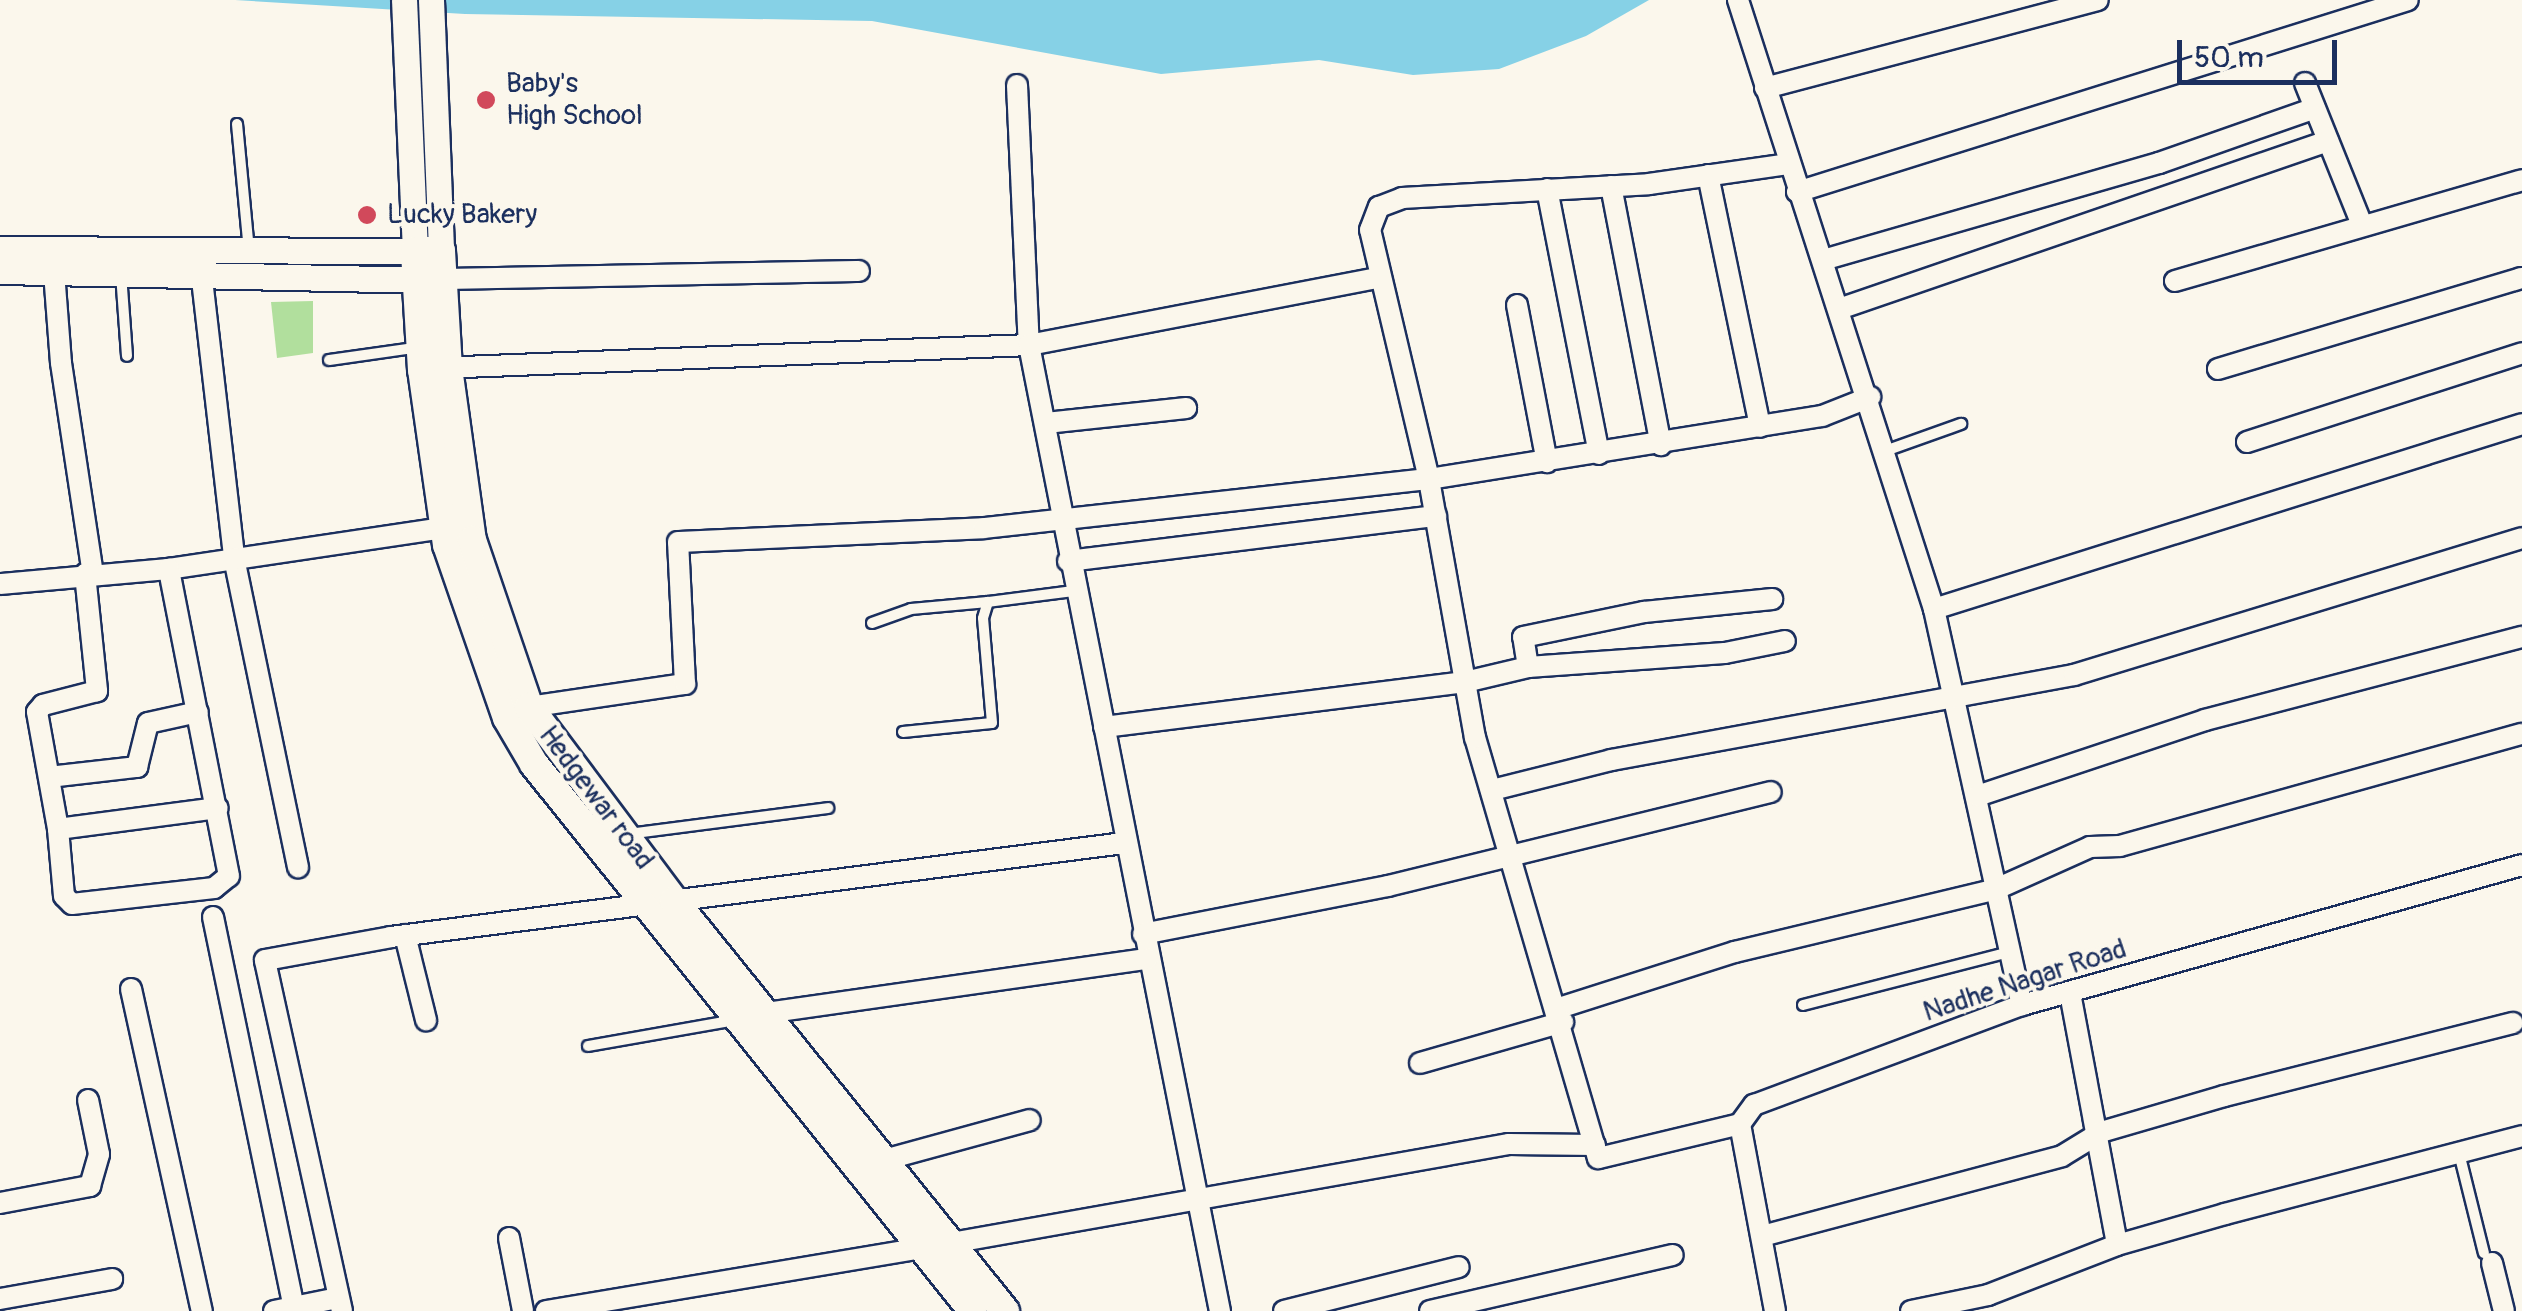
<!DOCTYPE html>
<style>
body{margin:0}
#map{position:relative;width:2522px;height:1311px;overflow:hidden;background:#fbf7ec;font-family:Pangolin,sans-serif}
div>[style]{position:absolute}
.green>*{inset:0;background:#b1df9d}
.water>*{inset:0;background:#86d1e6}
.roads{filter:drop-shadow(2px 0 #1b2f5e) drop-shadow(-2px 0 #1b2f5e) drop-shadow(0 2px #1b2f5e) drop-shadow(0 -2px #1b2f5e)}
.service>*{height:10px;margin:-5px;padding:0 5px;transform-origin:5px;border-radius:5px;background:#fbf7ec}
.minor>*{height:20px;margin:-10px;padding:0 10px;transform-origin:10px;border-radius:10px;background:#fbf7ec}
.tertiary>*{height:25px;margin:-12.5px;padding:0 12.5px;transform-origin:12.5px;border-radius:12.5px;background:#fbf7ec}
.secondary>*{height:28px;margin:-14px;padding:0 14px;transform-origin:14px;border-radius:14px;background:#fbf7ec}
.dots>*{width:28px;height:28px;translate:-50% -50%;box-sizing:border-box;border:5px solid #fbf7ec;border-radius:50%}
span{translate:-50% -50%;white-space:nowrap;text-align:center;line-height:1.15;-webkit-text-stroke:8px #fbf7ec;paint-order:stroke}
.poi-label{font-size:28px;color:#1b2f5e}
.left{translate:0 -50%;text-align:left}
.street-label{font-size:28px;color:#1b2f5e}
.scale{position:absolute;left:2177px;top:40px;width:160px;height:45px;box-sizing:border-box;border:5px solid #1b2f5e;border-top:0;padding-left:12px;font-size:30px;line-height:35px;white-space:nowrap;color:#1b2f5e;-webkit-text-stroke:8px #fbf7ec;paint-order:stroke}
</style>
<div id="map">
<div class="green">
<div style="clip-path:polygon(313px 301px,313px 353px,277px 358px,271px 302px)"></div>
</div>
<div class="water">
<div style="clip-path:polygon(235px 0,1649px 0,1586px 36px,1499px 69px,1413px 75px,1319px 60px,1161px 74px,872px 21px,465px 14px)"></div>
</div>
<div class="roads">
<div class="service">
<div style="left:237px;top:124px;width:128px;rotate:84.6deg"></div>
<div style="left:121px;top:274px;width:82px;rotate:85.8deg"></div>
<div style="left:329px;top:360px;width:92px;rotate:-8.1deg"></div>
<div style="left:1885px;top:451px;width:81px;rotate:-19.6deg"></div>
<div style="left:872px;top:623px;width:41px;rotate:-19.7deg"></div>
<div style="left:911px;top:609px;width:77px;rotate:-5.2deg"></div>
<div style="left:903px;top:732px;width:89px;rotate:-5.8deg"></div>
<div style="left:992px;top:723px;width:105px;rotate:-94.9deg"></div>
<div style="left:983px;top:618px;width:17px;rotate:-73deg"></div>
<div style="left:988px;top:602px;width:87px;rotate:-7.3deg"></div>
<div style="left:628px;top:834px;width:202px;rotate:-7.4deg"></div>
<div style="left:1803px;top:1005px;width:213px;rotate:-14.4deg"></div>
<div style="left:588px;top:1046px;width:149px;rotate:-10deg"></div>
<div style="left:2459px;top:1153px;width:103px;rotate:76deg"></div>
</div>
<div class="minor">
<div style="left:1738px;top:0;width:640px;rotate:72.16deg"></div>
<div style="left:1934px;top:609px;width:406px;rotate:77.5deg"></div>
<div style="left:2305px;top:83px;width:153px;rotate:68.1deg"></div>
<div style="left:1017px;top:85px;width:260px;rotate:87.4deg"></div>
<div style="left:1029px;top:345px;width:985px;rotate:78.82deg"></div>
<div style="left:1765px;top:88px;width:344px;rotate:-14.8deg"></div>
<div style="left:1708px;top:175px;width:257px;rotate:78.3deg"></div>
<div style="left:1611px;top:186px;width:264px;rotate:79.1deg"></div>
<div style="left:1547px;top:189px;width:270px;rotate:78.9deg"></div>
<div style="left:1797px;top:192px;width:640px;rotate:-17.44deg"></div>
<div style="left:53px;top:259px;width:104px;rotate:85.6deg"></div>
<div style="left:61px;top:363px;width:213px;rotate:81.4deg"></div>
<div style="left:1823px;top:260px;width:350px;rotate:-16.1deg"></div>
<div style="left:2159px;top:163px;width:165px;rotate:-19.4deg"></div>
<div style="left:200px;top:262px;width:298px;rotate:83.4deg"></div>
<div style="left:234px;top:558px;width:316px;rotate:78.3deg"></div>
<div style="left:443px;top:279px;width:416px;rotate:-1.1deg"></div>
<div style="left:2175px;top:281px;width:361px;rotate:-16.2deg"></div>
<div style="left:1517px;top:305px;width:160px;rotate:79.2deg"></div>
<div style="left:1839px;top:309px;width:517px;rotate:-18.96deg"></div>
<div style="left:437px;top:368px;width:592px;rotate:-2.22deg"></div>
<div style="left:1029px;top:345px;width:355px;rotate:-10.9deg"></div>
<div style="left:2218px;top:369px;width:317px;rotate:-16.7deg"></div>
<div style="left:1046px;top:423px;width:141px;rotate:-6.1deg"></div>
<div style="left:2247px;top:442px;width:289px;rotate:-17.9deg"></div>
<div style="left:1068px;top:561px;width:371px;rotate:-7deg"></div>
<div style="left:85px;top:574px;width:118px;rotate:84.1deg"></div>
<div style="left:97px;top:691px;width:56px;rotate:165.5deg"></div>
<div style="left:43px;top:705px;width:9px;rotate:131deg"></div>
<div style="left:37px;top:712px;width:119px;rotate:79.8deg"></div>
<div style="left:58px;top:829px;width:161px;rotate:-7.5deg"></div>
<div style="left:0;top:584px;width:170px;rotate:-5.1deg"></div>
<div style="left:169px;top:569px;width:291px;rotate:-8.5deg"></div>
<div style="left:1934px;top:609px;width:616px;rotate:-17.46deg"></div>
<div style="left:1528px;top:667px;width:30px;rotate:-99deg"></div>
<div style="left:1523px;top:637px;width:124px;rotate:-11.7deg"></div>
<div style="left:1644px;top:612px;width:129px;rotate:-5.8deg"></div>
<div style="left:529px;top:707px;width:158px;rotate:-8.4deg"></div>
<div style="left:685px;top:684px;width:142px;rotate:-92.8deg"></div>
<div style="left:678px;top:542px;width:306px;rotate:-2.6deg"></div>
<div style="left:984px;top:528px;width:448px;rotate:-6.3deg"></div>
<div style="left:1429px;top:479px;width:398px;rotate:-9.1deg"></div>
<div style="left:1822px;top:416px;width:52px;rotate:-21.6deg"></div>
<div style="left:1104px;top:727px;width:364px;rotate:-7.1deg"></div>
<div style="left:1465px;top:682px;width:65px;rotate:-13.4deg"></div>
<div style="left:1528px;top:667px;width:197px;rotate:-4.1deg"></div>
<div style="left:1725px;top:653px;width:61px;rotate:-11.3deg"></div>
<div style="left:49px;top:777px;width:89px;rotate:-6.5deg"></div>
<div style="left:137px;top:767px;width:45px;rotate:-76deg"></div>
<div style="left:148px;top:723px;width:51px;rotate:-12.4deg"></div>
<div style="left:1492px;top:790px;width:123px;rotate:-14.1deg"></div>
<div style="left:1611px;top:760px;width:471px;rotate:-10.4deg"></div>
<div style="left:2074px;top:675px;width:468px;rotate:-17deg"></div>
<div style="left:1977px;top:796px;width:240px;rotate:-18.4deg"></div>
<div style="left:2205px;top:720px;width:328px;rotate:-14.7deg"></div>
<div style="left:58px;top:829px;width:67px;rotate:84.9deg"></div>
<div style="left:64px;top:896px;width:11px;rotate:45deg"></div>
<div style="left:72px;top:904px;width:143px;rotate:-6.4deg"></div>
<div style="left:214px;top:888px;width:19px;rotate:-39deg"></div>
<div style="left:229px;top:876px;width:313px;rotate:-101.1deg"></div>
<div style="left:213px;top:917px;width:398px;rotate:78.3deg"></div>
<div style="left:1143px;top:934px;width:250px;rotate:-11.1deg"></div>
<div style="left:1388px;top:886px;width:394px;rotate:-13.8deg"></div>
<div style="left:405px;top:935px;width:88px;rotate:76.1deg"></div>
<div style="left:131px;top:989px;width:330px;rotate:77.6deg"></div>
<div style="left:2070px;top:993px;width:256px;rotate:79.4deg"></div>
<div style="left:1559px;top:1008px;width:185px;rotate:-17.7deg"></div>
<div style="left:1735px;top:952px;width:266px;rotate:-13.5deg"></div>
<div style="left:1994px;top:890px;width:105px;rotate:-24.1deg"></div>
<div style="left:2090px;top:847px;width:30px;rotate:-2deg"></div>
<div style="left:2120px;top:846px;width:417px;rotate:-15.6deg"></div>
<div style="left:766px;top:1013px;width:385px;rotate:-8.1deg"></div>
<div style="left:1420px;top:1063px;width:149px;rotate:-16deg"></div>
<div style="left:1740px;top:1124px;width:146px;rotate:166.5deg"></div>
<div style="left:1598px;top:1158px;width:438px;rotate:-106.3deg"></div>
<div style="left:1475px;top:738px;width:263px;rotate:-100.1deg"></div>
<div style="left:1429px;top:479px;width:256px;rotate:-103.3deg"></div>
<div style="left:1370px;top:230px;width:25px;rotate:-69deg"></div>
<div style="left:1379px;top:207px;width:25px;rotate:-21deg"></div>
<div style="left:1402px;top:198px;width:247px;rotate:-3.2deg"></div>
<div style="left:1649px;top:184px;width:140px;rotate:-8.2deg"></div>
<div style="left:884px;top:1160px;width:151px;rotate:-15.3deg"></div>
<div style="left:0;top:1203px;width:92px;rotate:-10.7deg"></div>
<div style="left:90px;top:1186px;width:33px;rotate:-74deg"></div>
<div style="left:99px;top:1154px;width:55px;rotate:-101.5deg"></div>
<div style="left:1762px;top:1236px;width:310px;rotate:-14.9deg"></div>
<div style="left:2062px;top:1156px;width:46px;rotate:-31.6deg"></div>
<div style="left:2101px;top:1132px;width:128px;rotate:-16.3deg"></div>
<div style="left:2224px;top:1096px;width:298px;rotate:-14.2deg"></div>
<div style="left:509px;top:1238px;width:74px;rotate:79.1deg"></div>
<div style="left:951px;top:1243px;width:567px;rotate:-10.06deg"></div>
<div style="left:1509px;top:1144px;width:86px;rotate:0.7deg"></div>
<div style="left:2492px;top:1263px;width:49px;rotate:76deg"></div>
<div style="left:0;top:1299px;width:114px;rotate:-10.1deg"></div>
<div style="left:274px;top:1311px;width:65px;rotate:-11.5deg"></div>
<div style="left:342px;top:1311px;width:359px;rotate:-102.4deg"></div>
<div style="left:265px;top:960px;width:128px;rotate:-10.3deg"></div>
<div style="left:391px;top:937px;width:739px;rotate:-7.31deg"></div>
<div style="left:546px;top:1311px;width:382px;rotate:-9.5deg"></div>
<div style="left:1284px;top:1311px;width:180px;rotate:-14.1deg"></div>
<div style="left:1430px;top:1311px;width:249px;rotate:-13deg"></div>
<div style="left:1775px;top:1311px;width:190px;rotate:-100.6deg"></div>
<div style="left:1740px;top:1124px;width:24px;rotate:-54deg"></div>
<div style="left:1754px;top:1105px;width:286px;rotate:-20.5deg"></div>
<div style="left:2022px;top:1005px;width:519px;rotate:-15.64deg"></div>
<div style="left:1911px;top:1311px;width:79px;rotate:-11.7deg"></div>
<div style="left:1988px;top:1295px;width:138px;rotate:-21.2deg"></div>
<div style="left:2117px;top:1245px;width:112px;rotate:-16deg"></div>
<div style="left:2225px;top:1214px;width:307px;rotate:-14.7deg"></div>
</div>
<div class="tertiary">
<div style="left:431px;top:0;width:251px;rotate:87.7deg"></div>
<div style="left:0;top:249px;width:415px;rotate:0.3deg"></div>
<div style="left:415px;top:251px;width:251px;rotate:-92.5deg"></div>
<div style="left:0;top:271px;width:416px;rotate:1.2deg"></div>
</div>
<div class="secondary">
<div style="left:973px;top:1311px;width:701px;rotate:-128.75deg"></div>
<div style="left:534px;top:764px;width:53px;rotate:-120.4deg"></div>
<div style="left:507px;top:718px;width:183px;rotate:-109.1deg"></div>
<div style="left:447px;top:545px;width:177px;rotate:-98.1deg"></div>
<div style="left:422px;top:370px;width:119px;rotate:-93.4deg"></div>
<div style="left:415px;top:251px;width:26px"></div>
<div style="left:441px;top:251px;width:117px;rotate:86.6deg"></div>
<div style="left:448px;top:368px;width:174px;rotate:82.1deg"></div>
<div style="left:472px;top:540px;width:176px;rotate:71.2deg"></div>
<div style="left:529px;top:707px;width:242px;rotate:53.2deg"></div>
<div style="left:674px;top:901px;width:527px;rotate:51.09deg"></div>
</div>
</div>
<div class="dots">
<div style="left:486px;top:100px;background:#d1495b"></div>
<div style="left:367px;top:215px;background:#d1495b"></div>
</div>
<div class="poi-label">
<span class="left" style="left:506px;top:100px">Baby's<br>High School</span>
<span class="left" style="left:387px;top:215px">Lucky Bakery</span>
</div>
<div class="street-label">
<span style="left:596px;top:798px;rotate:53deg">Hedgewar road</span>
<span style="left:2025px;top:981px;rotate:-18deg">Nadhe Nagar Road</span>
</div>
<div class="scale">50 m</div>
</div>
